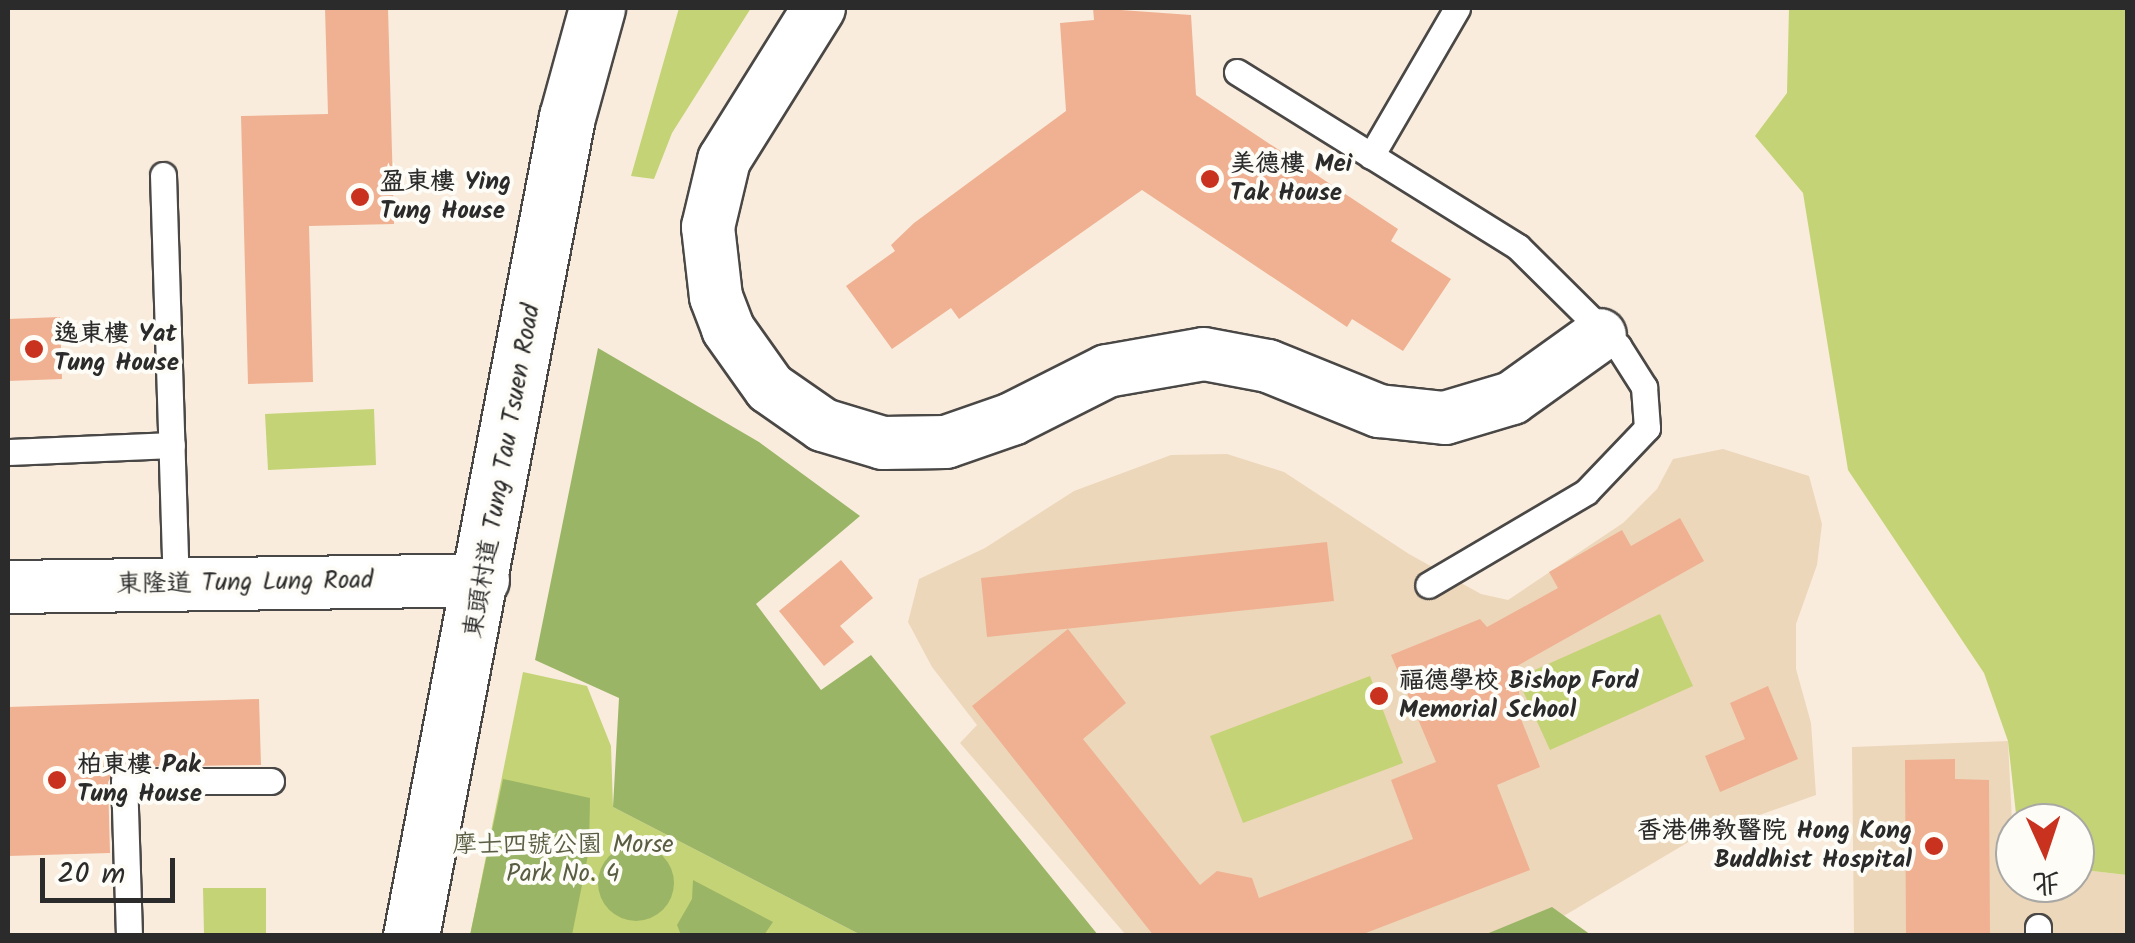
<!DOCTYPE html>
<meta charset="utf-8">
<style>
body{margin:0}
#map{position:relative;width:2135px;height:943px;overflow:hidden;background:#f9ecdc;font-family:Kalam,"LXGW WenKai TC",sans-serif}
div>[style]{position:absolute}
.built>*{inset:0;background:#edd7ba}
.green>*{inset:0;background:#c4d375}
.forest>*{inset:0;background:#9bb566}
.round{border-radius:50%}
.building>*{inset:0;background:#efb192}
.roads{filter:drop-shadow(2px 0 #4a4846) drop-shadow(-2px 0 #4a4846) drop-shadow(0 2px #4a4846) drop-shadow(0 -2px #4a4846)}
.lane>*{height:25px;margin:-12.5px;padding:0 12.5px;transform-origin:12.5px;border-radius:12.5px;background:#fff}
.street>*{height:52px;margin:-26px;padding:0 26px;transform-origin:26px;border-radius:26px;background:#fff}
.secondary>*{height:55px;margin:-27.5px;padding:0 27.5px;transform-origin:27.5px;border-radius:27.5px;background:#fff}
.dots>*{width:28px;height:28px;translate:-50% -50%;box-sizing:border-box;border:5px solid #fdfcf7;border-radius:50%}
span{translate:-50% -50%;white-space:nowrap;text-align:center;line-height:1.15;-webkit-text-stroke:8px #fdfcf7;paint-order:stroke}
.poi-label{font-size:25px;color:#2b2b2b;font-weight:700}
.left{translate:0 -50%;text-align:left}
.right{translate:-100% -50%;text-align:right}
.street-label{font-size:25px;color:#2b2b2b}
.park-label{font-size:25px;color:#595d41}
.frame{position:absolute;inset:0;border:10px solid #2b2b2b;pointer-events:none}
.north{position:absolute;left:1995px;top:803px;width:100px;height:100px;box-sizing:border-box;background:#fdfcf7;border:2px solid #a9a8a5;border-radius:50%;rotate:177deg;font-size:28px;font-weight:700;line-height:40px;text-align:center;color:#2b2b2b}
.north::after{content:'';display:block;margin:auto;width:35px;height:45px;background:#c8321e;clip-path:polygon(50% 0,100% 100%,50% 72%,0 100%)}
.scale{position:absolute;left:40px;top:858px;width:135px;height:45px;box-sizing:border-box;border:5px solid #2b2b2b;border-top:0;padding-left:12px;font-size:30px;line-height:35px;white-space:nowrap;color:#2b2b2b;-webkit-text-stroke:8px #fdfcf7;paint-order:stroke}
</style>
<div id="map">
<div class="built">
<div style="clip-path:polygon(1723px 449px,1809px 476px,1822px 524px,1817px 565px,1796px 624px,1796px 669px,1811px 723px,1816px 795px,1697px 837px,1562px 917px,1514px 935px,1126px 935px,960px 743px,977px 725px,932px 667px,908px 622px,919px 579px,985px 548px,1074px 491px,1171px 455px,1227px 454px,1284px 472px,1409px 554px,1481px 594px,1508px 600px,1623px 523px,1657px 489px,1673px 459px)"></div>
<div style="clip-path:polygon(2008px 741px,2015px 883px,2075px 883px,2075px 869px,2127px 875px,2127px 935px,1854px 935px,1852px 747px)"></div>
</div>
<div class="green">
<div style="clip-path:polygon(679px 8px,751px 8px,672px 133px,654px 179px,631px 176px)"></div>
<div style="clip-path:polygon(1789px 8px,2127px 8px,2127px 875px,2075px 869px,2075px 823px,2017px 823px,2008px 741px,1984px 673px,1848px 470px,1803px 193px,1755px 136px,1787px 93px)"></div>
<div style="clip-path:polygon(374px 409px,376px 465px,268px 470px,265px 414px)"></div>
<div style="clip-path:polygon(1660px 614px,1693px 686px,1550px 750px,1517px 678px)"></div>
<div style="clip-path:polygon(523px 672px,587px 686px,611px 746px,613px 807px,861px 935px,470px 936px)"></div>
<div style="clip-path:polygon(1370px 676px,1403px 763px,1243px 823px,1210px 736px)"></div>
<div style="clip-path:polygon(203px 888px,266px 888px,266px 935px,204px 935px)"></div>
</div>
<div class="forest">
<div style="clip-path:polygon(598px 348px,759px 442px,860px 516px,756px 604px,821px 690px,871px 655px,1098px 935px,861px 935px,613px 807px,619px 698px,535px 660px)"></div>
<div style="clip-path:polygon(503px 779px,590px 798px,589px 850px,572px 935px,470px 935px)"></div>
<div class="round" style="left:598px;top:845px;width:76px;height:76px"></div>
<div style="clip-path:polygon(693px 880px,773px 922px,764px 935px,681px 935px,677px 925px,692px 899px)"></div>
<div style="clip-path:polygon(1552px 907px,1591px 935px,1484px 935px)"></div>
</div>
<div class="building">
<div style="clip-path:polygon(325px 8px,388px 8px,394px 224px,309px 226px,313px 382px,248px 384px,241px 116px,328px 114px)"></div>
<div style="clip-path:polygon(1093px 8px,1191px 15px,1196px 95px,1398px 229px,1391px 241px,1451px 279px,1403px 351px,1352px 319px,1347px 327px,1142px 190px,959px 319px,951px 308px,892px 349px,846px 286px,895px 251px,891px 245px,914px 223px,1066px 111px,1060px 23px,1094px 20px)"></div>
<div style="clip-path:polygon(60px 317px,62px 379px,8px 381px,8px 319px)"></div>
<div style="clip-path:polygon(1680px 518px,1704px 561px,1517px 666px,1521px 719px,1540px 767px,1497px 785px,1530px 870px,1358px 936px,1154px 936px,972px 706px,1068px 629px,1126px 703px,1083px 739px,1200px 885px,1217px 871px,1252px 878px,1259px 898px,1413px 839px,1391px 780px,1436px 762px,1391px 655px,1480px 619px,1487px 627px,1558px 588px,1549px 572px,1622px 530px,1631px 546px)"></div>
<div style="clip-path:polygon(1327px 542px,1334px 601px,987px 637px,981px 578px)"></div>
<div style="clip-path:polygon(841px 560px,873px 598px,840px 626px,854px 642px,824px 666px,779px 611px)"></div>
<div style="clip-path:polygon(1768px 686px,1798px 759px,1720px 792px,1705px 756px,1745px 739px,1730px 703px)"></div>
<div style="clip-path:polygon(259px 699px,261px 765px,117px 767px,108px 782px,110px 853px,8px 856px,8px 707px)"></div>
<div style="clip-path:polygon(1955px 759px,1955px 779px,1989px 780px,1990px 936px,1906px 936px,1905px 760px)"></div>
</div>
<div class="roads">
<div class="lane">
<div style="left:1237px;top:72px;width:331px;rotate:31.9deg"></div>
<div style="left:1518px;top:247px;width:141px;rotate:44.7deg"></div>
<div style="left:1618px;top:346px;width:49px;rotate:57.6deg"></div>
<div style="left:1644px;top:387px;width:41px;rotate:85.8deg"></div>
<div style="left:1647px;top:428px;width:88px;rotate:133.6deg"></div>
<div style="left:1586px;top:492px;width:183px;rotate:149.5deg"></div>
<div style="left:1371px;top:156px;width:171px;rotate:-59.8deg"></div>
<div style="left:163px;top:175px;width:408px;rotate:88.2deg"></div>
<div style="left:8px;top:452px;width:164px;rotate:-2.4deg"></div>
<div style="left:2038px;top:927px;width:9px;rotate:90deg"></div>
<div style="left:129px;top:936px;width:155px;rotate:-91.8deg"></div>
<div style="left:124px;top:781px;width:147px"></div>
</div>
<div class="street">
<div style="left:819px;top:8px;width:179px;rotate:122deg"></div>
<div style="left:724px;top:160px;width:69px;rotate:103.4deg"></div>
<div style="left:708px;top:227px;width:70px;rotate:83.5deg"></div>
<div style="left:716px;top:297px;width:34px;rotate:69deg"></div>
<div style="left:728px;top:329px;width:72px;rotate:54.6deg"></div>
<div style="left:770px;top:388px;width:65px;rotate:34.9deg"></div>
<div style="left:823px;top:425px;width:63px;rotate:16.7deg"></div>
<div style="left:883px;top:443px;width:63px;rotate:-0.9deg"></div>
<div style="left:946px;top:442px;width:70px;rotate:-19.2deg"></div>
<div style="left:1012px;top:419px;width:106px;rotate:-26.8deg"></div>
<div style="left:1107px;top:371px;width:98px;rotate:-9.9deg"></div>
<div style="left:1204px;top:354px;width:65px;rotate:10.6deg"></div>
<div style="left:1268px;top:366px;width:120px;rotate:22.1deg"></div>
<div style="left:1379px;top:411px;width:66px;rotate:6.1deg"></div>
<div style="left:1445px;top:418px;width:70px;rotate:-16.6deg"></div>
<div style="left:1512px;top:398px;width:108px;rotate:-35.6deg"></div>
<div style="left:8px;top:587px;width:475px;rotate:-0.8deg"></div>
</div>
<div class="secondary">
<div style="left:411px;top:936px;width:834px;rotate:-79.22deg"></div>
<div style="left:567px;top:117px;width:113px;rotate:-74.6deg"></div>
</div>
</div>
<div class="dots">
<div style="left:1210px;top:179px;background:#c8321e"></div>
<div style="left:360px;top:197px;background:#c8321e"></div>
<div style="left:34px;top:349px;background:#c8321e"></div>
<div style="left:1379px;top:696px;background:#c8321e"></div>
<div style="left:57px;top:780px;background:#c8321e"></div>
<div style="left:1934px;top:846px;background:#c8321e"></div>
</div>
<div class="poi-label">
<span class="left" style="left:1230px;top:179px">美德樓 Mei<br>Tak House</span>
<span class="left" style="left:380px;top:197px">盈東樓 Ying<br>Tung House</span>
<span class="left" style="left:54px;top:349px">逸東樓 Yat<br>Tung House</span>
<span class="left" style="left:1399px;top:696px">福德學校 Bishop Ford<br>Memorial School</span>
<span class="left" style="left:77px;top:780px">柏東樓 Pak<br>Tung House</span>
<span class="right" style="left:1912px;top:846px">香港佛教醫院 Hong Kong<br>Buddhist Hospital</span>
</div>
<div class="street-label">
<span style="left:503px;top:471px;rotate:-80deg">東頭村道 Tung Tau Tsuen Road</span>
<span style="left:245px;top:583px;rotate:-1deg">東隆道 Tung Lung Road</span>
</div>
<div class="park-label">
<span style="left:563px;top:860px">摩士四號公園 Morse<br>Park No. 4</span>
</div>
<div class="frame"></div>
<div class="north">北</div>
<div class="scale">20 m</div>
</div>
